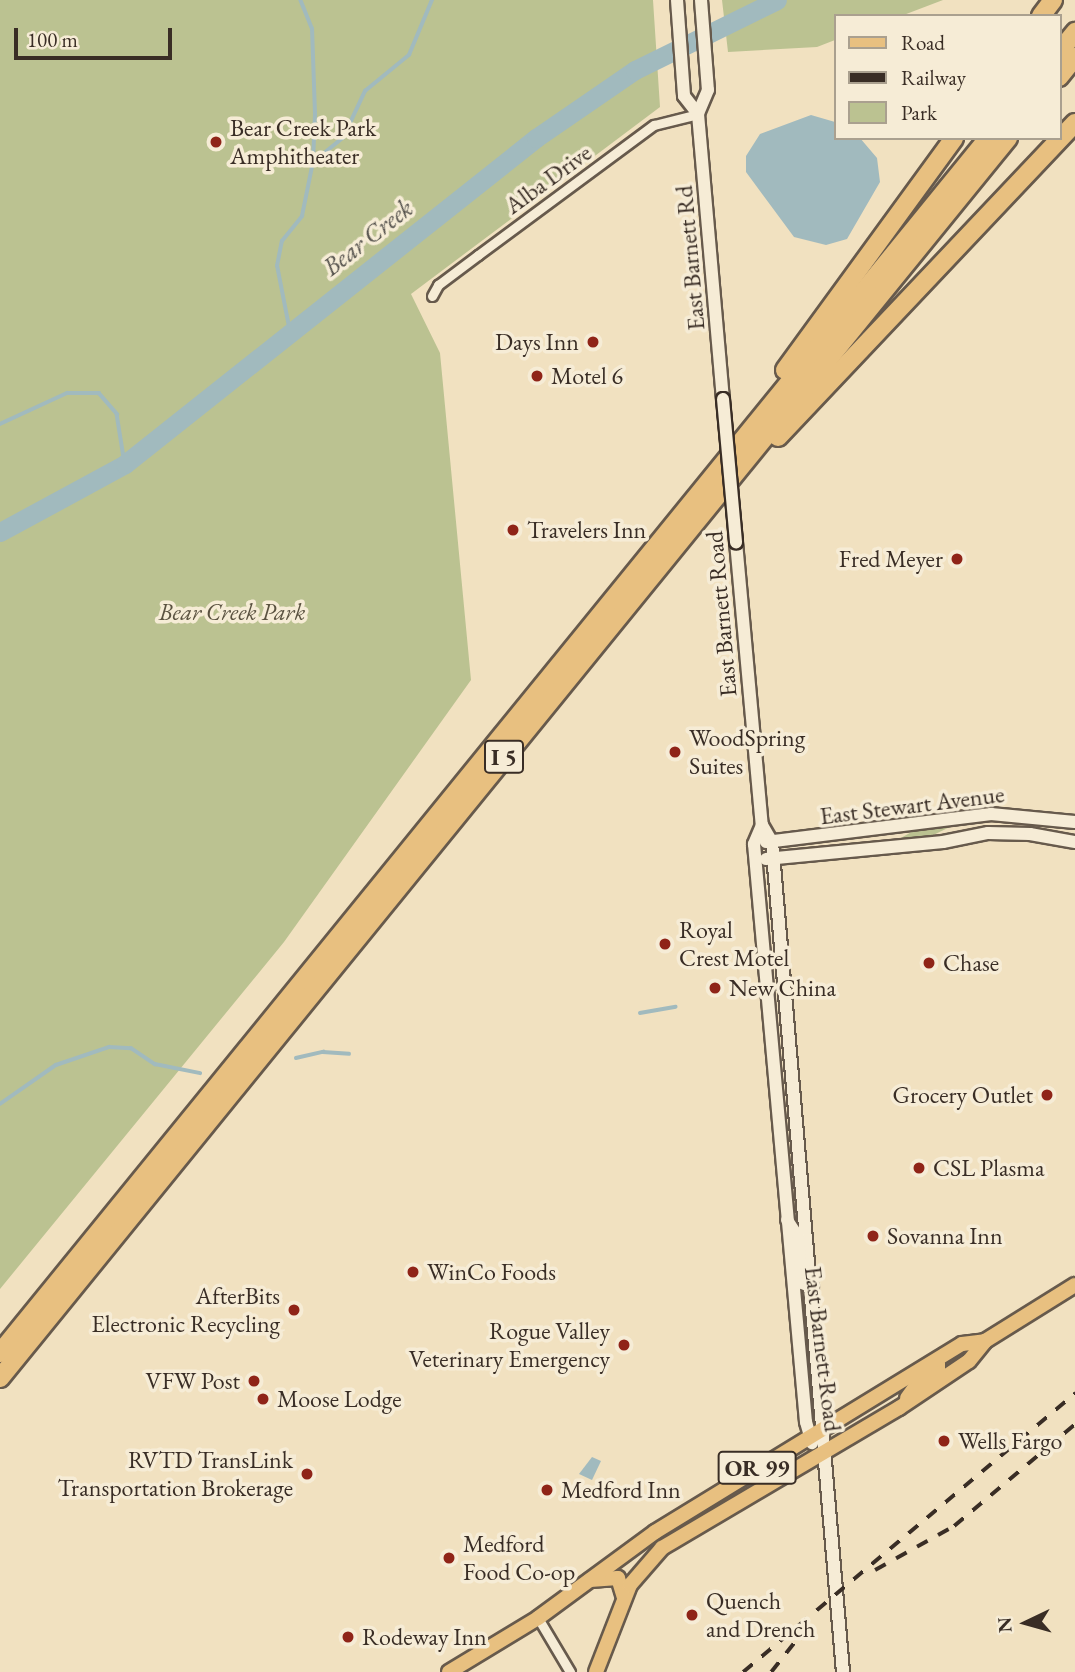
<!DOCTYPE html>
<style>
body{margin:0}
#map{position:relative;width:1075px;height:1672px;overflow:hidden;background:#f1e1c0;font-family:"EB Garamond",serif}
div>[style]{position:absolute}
.green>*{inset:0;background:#bbc291}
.water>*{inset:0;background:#a1babe}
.stream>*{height:3.5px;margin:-1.75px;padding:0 1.75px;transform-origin:1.75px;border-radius:1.75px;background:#a1babe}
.river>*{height:19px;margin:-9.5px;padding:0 9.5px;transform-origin:9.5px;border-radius:9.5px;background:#a1babe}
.roads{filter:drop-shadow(2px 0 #675a4c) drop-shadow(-2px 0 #675a4c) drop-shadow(0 2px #675a4c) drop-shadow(0 -2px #675a4c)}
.street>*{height:9px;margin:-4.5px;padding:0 4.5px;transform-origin:4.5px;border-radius:4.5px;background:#f6ecd6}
.secondary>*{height:12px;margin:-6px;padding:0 6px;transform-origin:6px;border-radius:6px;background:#f6ecd6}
.primary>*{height:14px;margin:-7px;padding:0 7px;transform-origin:7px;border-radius:7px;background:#e8c080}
.highway>*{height:18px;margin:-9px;padding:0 9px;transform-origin:9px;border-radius:9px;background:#e8c080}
.rail>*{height:3.5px;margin-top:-1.75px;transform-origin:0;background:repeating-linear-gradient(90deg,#392d25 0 12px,transparent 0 24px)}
.bridges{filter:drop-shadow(2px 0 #392d25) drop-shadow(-2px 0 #392d25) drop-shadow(0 2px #392d25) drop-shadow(0 -2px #392d25)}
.secondary-bridge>*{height:12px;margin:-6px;padding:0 6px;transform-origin:6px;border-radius:6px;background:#f6ecd6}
.dots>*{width:19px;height:19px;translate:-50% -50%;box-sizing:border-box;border:4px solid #f6ecd6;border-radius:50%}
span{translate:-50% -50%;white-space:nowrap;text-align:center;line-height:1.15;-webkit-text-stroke:7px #f6ecd6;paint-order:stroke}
.shield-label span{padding:2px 5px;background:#f6ecd6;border:2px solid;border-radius:5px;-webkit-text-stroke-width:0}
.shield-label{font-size:23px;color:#392d25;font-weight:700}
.poi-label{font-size:24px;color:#392d25}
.left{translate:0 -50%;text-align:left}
.right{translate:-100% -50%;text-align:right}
.street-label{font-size:24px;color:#392d25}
.park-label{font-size:24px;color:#5a5240;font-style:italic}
.water-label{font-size:26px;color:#53504b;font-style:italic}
.legend{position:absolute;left:834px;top:14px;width:228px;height:126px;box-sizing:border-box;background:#f6ecd6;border:2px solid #aaa08f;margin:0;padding:9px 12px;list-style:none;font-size:21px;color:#392d25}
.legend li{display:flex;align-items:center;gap:14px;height:35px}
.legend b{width:35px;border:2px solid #aaa08f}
.north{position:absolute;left:991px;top:1588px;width:70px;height:70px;-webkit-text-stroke:5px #f6ecd6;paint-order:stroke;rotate:265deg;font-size:19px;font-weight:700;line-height:28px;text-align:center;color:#392d25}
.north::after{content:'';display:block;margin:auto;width:24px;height:32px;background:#392d25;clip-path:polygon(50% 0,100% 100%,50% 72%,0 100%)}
.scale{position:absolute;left:14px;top:28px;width:158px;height:32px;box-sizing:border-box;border:4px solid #392d25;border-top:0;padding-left:9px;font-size:21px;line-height:24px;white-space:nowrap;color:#392d25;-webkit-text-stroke:5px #f6ecd6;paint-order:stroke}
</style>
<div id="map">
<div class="green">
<div style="clip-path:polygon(0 0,653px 0,660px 107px,411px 294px,440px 353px,471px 680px,284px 942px,0 1289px)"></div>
<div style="clip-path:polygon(722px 0,943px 0,901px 16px,835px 16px,835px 40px,817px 47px,728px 52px)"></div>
<div style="clip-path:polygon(954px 825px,927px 838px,899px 839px,917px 829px)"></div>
</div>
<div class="water">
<div style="clip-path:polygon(811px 115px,835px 122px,835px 138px,860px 138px,877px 158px,880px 182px,847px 239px,826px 245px,794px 237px,746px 172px,746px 156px,760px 134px)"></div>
<div style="clip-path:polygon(592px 1457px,601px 1461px,592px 1480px,579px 1474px)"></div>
</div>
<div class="stream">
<div style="left:313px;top:162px;width:38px;rotate:-39deg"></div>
<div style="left:343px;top:138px;width:52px;rotate:-64.9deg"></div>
<div style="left:365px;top:91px;width:57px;rotate:-39.3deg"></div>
<div style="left:409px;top:55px;width:60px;rotate:-67.3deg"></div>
<div style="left:290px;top:332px;width:67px;rotate:-101.1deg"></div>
<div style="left:277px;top:266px;width:25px;rotate:-79deg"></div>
<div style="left:282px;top:241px;width:32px;rotate:-51deg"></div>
<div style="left:302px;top:216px;width:55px;rotate:-78.5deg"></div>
<div style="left:313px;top:162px;width:48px;rotate:-87.6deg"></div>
<div style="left:315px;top:114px;width:85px;rotate:-92deg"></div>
<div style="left:312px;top:29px;width:31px;rotate:-112deg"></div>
<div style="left:0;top:424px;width:74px;rotate:-24.8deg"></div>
<div style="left:67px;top:393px;width:32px"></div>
<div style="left:99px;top:393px;width:28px;rotate:49deg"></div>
<div style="left:117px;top:414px;width:51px;rotate:80.9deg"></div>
<div style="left:640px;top:1013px;width:36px;rotate:-10deg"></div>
<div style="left:296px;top:1058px;width:28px;rotate:-13deg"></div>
<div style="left:323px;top:1052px;width:26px;rotate:4deg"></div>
<div style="left:0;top:1104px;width:68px;rotate:-34.9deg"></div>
<div style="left:56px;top:1065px;width:56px;rotate:-18.8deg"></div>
<div style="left:109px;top:1047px;width:22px;rotate:3deg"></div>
<div style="left:131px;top:1048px;width:29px;rotate:34deg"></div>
<div style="left:155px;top:1064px;width:46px;rotate:11.3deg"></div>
</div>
<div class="river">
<div style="left:0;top:532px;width:142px;rotate:-28.5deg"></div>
<div style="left:125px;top:464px;width:525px;rotate:-38.42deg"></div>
<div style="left:536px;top:138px;width:120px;rotate:-34.5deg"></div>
<div style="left:635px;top:70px;width:158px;rotate:-26.2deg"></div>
</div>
<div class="roads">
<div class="street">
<div style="left:432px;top:296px;width:13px;rotate:-61deg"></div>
<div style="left:438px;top:285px;width:50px;rotate:-36.9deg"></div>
<div style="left:478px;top:255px;width:219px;rotate:-36.5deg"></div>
<div style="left:654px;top:125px;width:45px;rotate:-14deg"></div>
<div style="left:538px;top:1618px;width:63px;rotate:59.3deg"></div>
</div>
<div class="secondary">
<div style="left:677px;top:0;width:96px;rotate:85.8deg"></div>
<div style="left:684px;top:96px;width:23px;rotate:52deg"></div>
<div style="left:701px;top:0;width:90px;rotate:85.6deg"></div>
<div style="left:708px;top:90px;width:26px;rotate:113deg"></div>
<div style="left:698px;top:114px;width:286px;rotate:85deg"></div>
<div style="left:736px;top:542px;width:284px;rotate:84.8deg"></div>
<div style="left:762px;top:825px;width:20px;rotate:60deg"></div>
<div style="left:772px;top:842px;width:833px;rotate:85.11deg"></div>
<div style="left:762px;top:825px;width:21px;rotate:113deg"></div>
<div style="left:754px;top:844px;width:580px;rotate:84.86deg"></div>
<div style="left:806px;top:1422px;width:22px;rotate:74deg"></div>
<div style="left:766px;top:842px;width:227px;rotate:-7.1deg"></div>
<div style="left:991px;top:814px;width:84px;rotate:5.4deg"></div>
<div style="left:766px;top:859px;width:178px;rotate:-5.5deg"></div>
<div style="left:943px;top:842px;width:46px;rotate:-11.3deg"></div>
<div style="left:988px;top:833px;width:42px;rotate:1.4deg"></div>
<div style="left:1030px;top:834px;width:46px;rotate:10.1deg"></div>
<div style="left:787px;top:1220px;width:20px;rotate:57deg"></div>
<div style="left:798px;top:1237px;width:46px;rotate:85deg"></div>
<div style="left:802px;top:1283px;width:11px;rotate:22deg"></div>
</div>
<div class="primary">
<div style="left:907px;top:1398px;width:19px;rotate:-54deg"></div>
<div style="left:918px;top:1383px;width:23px;rotate:-31deg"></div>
<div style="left:938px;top:1371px;width:8px;rotate:-90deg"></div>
<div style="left:590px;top:1580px;width:28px;rotate:-4deg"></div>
<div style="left:618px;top:1578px;width:21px;rotate:73deg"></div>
<div style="left:449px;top:1672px;width:104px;rotate:-31.2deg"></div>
<div style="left:538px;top:1618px;width:145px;rotate:-36.3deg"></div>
<div style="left:655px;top:1532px;width:360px;rotate:-31.5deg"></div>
<div style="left:962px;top:1344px;width:23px;rotate:-7deg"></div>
<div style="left:596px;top:1672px;width:93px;rotate:-68.7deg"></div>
<div style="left:630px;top:1585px;width:49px;rotate:-49.1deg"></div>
<div style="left:662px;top:1548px;width:275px;rotate:-30.6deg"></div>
<div style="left:899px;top:1408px;width:84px;rotate:-33.9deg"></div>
<div style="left:969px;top:1361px;width:26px;rotate:-51deg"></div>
<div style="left:985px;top:1341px;width:106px;rotate:-31.9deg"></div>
</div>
<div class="highway">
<div style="left:1041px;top:16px;width:20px;rotate:-53deg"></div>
<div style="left:1059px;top:52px;width:26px;rotate:-51deg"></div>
<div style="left:1059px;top:77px;width:26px;rotate:-51deg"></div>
<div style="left:785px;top:370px;width:287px;rotate:-53.9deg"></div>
<div style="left:778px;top:437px;width:432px;rotate:-46.6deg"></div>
<div style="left:0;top:1353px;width:1566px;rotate:-50.88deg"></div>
<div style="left:0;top:1378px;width:1598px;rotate:-50.89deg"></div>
</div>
</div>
<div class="rail">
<div style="left:875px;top:1570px;width:90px;rotate:-29.1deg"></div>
<div style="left:954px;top:1526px;width:158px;rotate:-40.1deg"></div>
<div style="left:743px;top:1672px;width:434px;rotate:-40deg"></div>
<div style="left:771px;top:1672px;width:50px;rotate:-51.5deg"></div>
</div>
<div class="bridges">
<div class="secondary-bridge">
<div style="left:723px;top:399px;width:144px;rotate:84.8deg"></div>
</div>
</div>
<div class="dots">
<div style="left:216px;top:142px;background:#8f2418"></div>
<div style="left:593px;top:342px;background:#8f2418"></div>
<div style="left:537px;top:376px;background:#8f2418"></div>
<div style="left:513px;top:530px;background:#8f2418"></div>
<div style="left:957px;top:559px;background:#8f2418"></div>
<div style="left:675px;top:752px;background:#8f2418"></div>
<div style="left:665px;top:944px;background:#8f2418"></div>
<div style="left:929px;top:963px;background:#8f2418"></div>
<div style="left:715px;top:988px;background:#8f2418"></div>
<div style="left:1047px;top:1095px;background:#8f2418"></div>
<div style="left:919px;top:1168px;background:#8f2418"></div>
<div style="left:873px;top:1236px;background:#8f2418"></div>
<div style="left:413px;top:1272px;background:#8f2418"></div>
<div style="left:294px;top:1310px;background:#8f2418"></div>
<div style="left:624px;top:1345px;background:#8f2418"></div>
<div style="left:254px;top:1381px;background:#8f2418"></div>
<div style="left:263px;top:1399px;background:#8f2418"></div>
<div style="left:944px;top:1441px;background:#8f2418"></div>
<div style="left:307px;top:1474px;background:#8f2418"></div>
<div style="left:547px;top:1490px;background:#8f2418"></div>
<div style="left:449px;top:1558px;background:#8f2418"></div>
<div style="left:692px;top:1615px;background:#8f2418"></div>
<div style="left:348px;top:1637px;background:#8f2418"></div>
</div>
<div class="shield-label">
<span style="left:504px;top:757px">I 5</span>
<span style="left:757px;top:1468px">OR 99</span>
</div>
<div class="poi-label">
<span class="left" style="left:230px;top:142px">Bear Creek Park<br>Amphitheater</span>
<span class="right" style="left:579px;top:342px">Days Inn</span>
<span class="left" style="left:551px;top:376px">Motel 6</span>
<span class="left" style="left:527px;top:530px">Travelers Inn</span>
<span class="right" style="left:943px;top:559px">Fred Meyer</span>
<span class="left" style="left:689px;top:752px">WoodSpring<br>Suites</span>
<span class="left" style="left:679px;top:944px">Royal<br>Crest Motel</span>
<span class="left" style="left:943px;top:963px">Chase</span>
<span class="left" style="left:729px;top:988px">New China</span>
<span class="right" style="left:1033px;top:1095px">Grocery Outlet</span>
<span class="left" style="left:933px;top:1168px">CSL Plasma</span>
<span class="left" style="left:887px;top:1236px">Sovanna Inn</span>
<span class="left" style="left:427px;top:1272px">WinCo Foods</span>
<span class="right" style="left:280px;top:1310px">AfterBits<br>Electronic Recycling</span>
<span class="right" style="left:610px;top:1345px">Rogue Valley<br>Veterinary Emergency</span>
<span class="right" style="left:240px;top:1381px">VFW Post</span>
<span class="left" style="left:277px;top:1399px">Moose Lodge</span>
<span class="left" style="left:958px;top:1441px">Wells Fargo</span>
<span class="right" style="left:293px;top:1474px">RVTD TransLink<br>Transportation Brokerage</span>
<span class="left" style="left:561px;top:1490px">Medford Inn</span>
<span class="left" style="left:463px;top:1558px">Medford<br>Food Co-op</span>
<span class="left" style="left:706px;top:1615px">Quench<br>and Drench</span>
<span class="left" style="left:362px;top:1637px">Rodeway Inn</span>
</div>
<div class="street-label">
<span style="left:548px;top:179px;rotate:-36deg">Alba Drive</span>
<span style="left:690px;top:258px;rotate:-95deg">East Barnett Rd</span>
<span style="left:721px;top:614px;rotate:-95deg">East Barnett Road</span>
<span style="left:912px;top:805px;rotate:-7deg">East Stewart Avenue</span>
<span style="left:823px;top:1349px;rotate:83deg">East Barnett Road</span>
</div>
<div class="park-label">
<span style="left:232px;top:612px">Bear Creek Park</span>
</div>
<div class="water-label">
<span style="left:368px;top:238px;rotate:-38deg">Bear Creek</span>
</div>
<ul class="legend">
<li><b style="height:9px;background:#e8c080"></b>Road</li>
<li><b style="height:9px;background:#392d25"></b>Railway</li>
<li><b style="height:19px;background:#bbc291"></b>Park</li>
</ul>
<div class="north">N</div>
<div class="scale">100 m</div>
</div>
